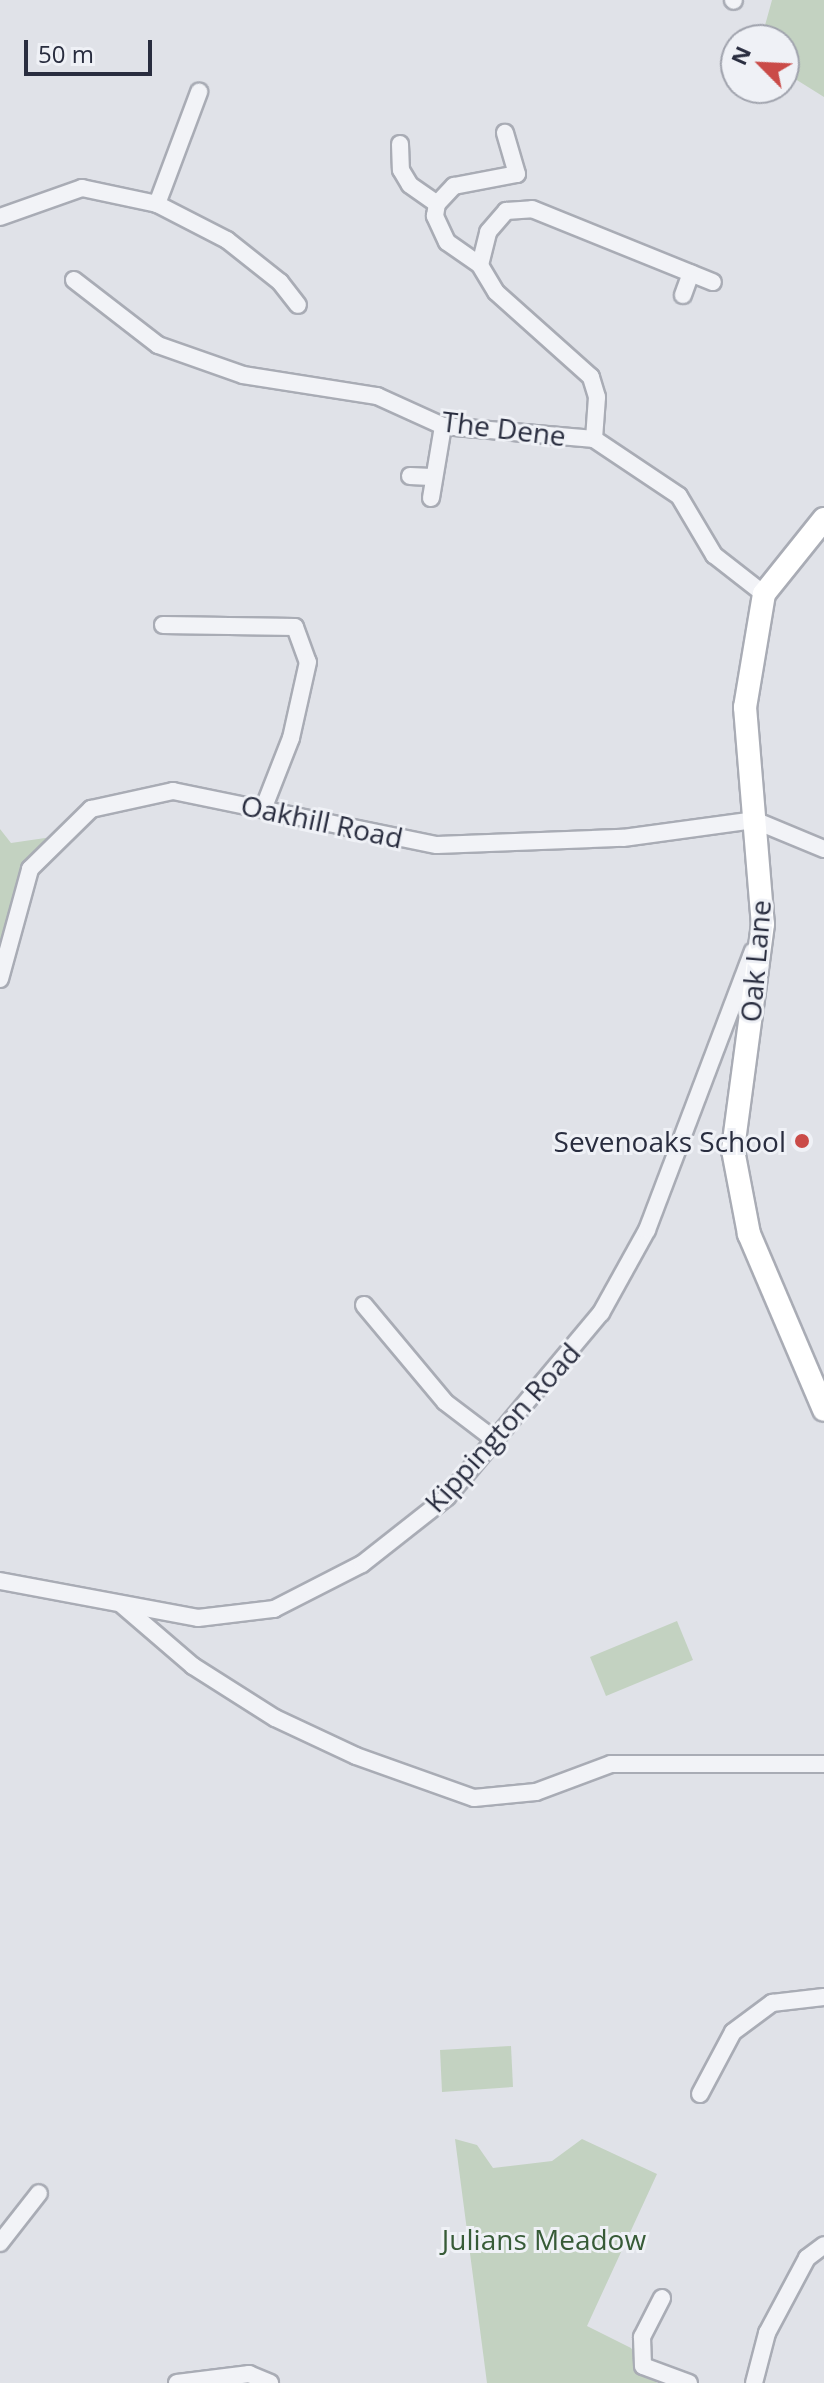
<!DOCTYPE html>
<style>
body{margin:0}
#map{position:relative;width:824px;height:2383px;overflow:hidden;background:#e0e2e8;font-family:"Open Sans",sans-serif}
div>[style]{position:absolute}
.green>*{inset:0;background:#c3d2c1}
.roads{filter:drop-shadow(2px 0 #a9acb5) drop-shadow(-2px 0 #a9acb5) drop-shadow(0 2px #a9acb5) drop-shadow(0 -2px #a9acb5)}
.street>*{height:16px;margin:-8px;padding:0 8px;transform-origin:8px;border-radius:8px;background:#f2f3f7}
.secondary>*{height:22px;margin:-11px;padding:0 11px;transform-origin:11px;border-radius:11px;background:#fff}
.dots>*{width:22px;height:22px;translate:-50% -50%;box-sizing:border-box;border:4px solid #eff1f6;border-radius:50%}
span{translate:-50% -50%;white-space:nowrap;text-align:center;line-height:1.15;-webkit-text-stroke:6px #eff1f6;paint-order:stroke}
.street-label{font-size:28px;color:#292d3f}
.poi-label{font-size:28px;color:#292d3f}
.right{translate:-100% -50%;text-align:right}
.park-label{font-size:28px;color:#375b37}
.north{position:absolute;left:720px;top:24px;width:80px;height:80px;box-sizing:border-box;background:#eff1f6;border:2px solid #a0a3ad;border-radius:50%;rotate:294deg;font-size:22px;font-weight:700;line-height:32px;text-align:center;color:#292d3f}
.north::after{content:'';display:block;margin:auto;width:28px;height:36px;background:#ca4b48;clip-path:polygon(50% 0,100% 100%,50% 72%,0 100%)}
.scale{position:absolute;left:24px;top:40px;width:128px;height:36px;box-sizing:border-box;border:4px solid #292d3f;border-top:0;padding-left:10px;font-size:24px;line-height:28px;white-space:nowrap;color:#292d3f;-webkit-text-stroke:6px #eff1f6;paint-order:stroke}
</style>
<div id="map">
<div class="green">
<div style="clip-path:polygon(772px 0,824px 0,824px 97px,784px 72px,784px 40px,761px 40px)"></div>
<div style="clip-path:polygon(0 829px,11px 843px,52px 837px,29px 866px,0 980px)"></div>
<div style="clip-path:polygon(677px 1621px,693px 1660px,606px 1696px,590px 1657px)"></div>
<div style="clip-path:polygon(511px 2046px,513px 2087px,442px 2092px,440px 2050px)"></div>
<div style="clip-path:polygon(455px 2139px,477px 2145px,493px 2168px,552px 2161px,582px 2139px,657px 2174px,587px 2326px,631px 2348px,657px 2383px,487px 2383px)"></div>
</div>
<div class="roads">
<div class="street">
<div style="left:733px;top:0;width:1px;rotate:45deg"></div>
<div style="left:400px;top:144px;width:26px;rotate:88deg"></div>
<div style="left:401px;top:170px;width:17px;rotate:59deg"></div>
<div style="left:410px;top:185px;width:33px;rotate:35deg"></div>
<div style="left:157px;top:204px;width:120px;rotate:-69.4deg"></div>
<div style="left:0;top:217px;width:87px;rotate:-19.5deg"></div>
<div style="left:82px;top:188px;width:77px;rotate:12deg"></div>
<div style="left:157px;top:204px;width:79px;rotate:27.2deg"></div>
<div style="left:227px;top:240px;width:68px;rotate:38.4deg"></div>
<div style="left:280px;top:282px;width:29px;rotate:52deg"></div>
<div style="left:480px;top:265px;width:40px;rotate:-145.1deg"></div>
<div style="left:447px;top:242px;width:29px;rotate:-115deg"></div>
<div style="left:435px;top:216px;width:12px;rotate:-81deg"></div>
<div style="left:437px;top:204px;width:25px;rotate:-47deg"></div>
<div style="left:454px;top:186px;width:64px;rotate:-10.8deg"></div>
<div style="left:517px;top:174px;width:43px;rotate:-106.3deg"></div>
<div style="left:74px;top:280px;width:106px;rotate:37.7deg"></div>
<div style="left:158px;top:345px;width:90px;rotate:19.4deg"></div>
<div style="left:243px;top:375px;width:136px;rotate:8.9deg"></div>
<div style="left:377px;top:396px;width:72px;rotate:24.4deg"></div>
<div style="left:443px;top:426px;width:152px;rotate:4.9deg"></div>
<div style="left:594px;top:439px;width:102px;rotate:33.8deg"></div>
<div style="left:679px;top:496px;width:69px;rotate:59.3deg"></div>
<div style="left:714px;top:555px;width:63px;rotate:38deg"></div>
<div style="left:683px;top:295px;width:23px;rotate:-70deg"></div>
<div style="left:594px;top:439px;width:42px;rotate:-85.9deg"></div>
<div style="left:597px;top:397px;width:21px;rotate:-107deg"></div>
<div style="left:591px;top:377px;width:127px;rotate:-138.2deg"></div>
<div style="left:496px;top:292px;width:31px;rotate:-121deg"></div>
<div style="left:480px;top:265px;width:34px;rotate:-76deg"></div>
<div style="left:488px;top:232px;width:28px;rotate:-49deg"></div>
<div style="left:506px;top:211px;width:26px;rotate:-4deg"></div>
<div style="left:532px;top:209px;width:195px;rotate:22deg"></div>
<div style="left:410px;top:476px;width:21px;rotate:3deg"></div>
<div style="left:431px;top:498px;width:73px;rotate:-80.5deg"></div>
<div style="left:163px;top:625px;width:132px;rotate:0.9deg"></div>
<div style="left:295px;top:627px;width:37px;rotate:70deg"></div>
<div style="left:308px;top:662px;width:78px;rotate:102.6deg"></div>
<div style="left:291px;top:738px;width:74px;rotate:111.4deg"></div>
<div style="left:0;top:979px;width:114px;rotate:-74.7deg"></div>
<div style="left:30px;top:869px;width:86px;rotate:-44.5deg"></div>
<div style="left:91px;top:809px;width:84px;rotate:-12.4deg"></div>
<div style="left:173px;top:791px;width:269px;rotate:11.6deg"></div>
<div style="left:437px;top:845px;width:186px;rotate:-2.2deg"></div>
<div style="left:623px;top:838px;width:132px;rotate:-7.8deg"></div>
<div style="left:754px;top:820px;width:76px;rotate:22.5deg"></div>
<div style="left:364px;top:1305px;width:126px;rotate:50.1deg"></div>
<div style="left:445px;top:1402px;width:63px;rotate:37.2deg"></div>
<div style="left:0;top:1581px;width:201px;rotate:10.6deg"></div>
<div style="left:198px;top:1618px;width:77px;rotate:-6.8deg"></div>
<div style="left:274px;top:1609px;width:99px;rotate:-27.1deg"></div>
<div style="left:362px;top:1564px;width:108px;rotate:-38.2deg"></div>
<div style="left:447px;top:1497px;width:240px;rotate:-50.1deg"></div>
<div style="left:601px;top:1313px;width:95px;rotate:-61deg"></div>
<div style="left:647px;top:1230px;width:298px;rotate:-69.2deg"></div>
<div style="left:122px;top:1605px;width:94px;rotate:40.7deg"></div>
<div style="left:193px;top:1666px;width:97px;rotate:32.4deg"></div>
<div style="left:275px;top:1718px;width:89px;rotate:25.1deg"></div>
<div style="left:356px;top:1756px;width:125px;rotate:19.6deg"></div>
<div style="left:474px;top:1798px;width:62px;rotate:-5.5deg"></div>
<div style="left:536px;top:1792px;width:80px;rotate:-20.5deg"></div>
<div style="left:611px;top:1764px;width:213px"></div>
<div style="left:700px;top:2094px;width:70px;rotate:-62deg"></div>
<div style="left:733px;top:2032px;width:49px;rotate:-36.6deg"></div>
<div style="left:772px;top:2003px;width:52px;rotate:-6.6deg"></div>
<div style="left:0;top:2243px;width:63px;rotate:-52deg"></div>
<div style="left:662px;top:2298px;width:44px;rotate:117.1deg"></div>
<div style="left:642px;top:2337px;width:29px;rotate:88deg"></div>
<div style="left:643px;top:2366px;width:49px;rotate:20.3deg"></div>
<div style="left:177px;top:2383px;width:73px;rotate:-7.1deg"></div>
<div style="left:249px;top:2374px;width:23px;rotate:23deg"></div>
<div style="left:754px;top:2383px;width:52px;rotate:-75.4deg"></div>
<div style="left:767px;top:2333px;width:85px;rotate:-61.9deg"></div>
<div style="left:807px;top:2258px;width:21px;rotate:-37deg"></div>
</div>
<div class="secondary">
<div style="left:824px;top:519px;width:96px;rotate:128.7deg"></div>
<div style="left:764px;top:594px;width:115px;rotate:99.5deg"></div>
<div style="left:745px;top:707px;width:218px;rotate:85.3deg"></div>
<div style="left:763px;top:924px;width:228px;rotate:97.6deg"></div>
<div style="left:733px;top:1150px;width:86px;rotate:79.2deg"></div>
<div style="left:749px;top:1234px;width:191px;rotate:66.9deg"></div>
</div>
</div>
<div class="dots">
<div style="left:802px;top:1141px;background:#ca4b48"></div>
</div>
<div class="street-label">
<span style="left:504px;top:428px;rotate:7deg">The Dene</span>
<span style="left:322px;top:821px;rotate:12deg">Oakhill Road</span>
<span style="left:755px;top:961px;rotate:-85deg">Oak Lane</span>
<span style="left:502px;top:1427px;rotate:-48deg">Kippington Road</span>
</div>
<div class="poi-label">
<span class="right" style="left:786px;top:1141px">Sevenoaks School</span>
</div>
<div class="park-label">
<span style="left:544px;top:2239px">Julians Meadow</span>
</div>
<div class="north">N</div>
<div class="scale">50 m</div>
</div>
